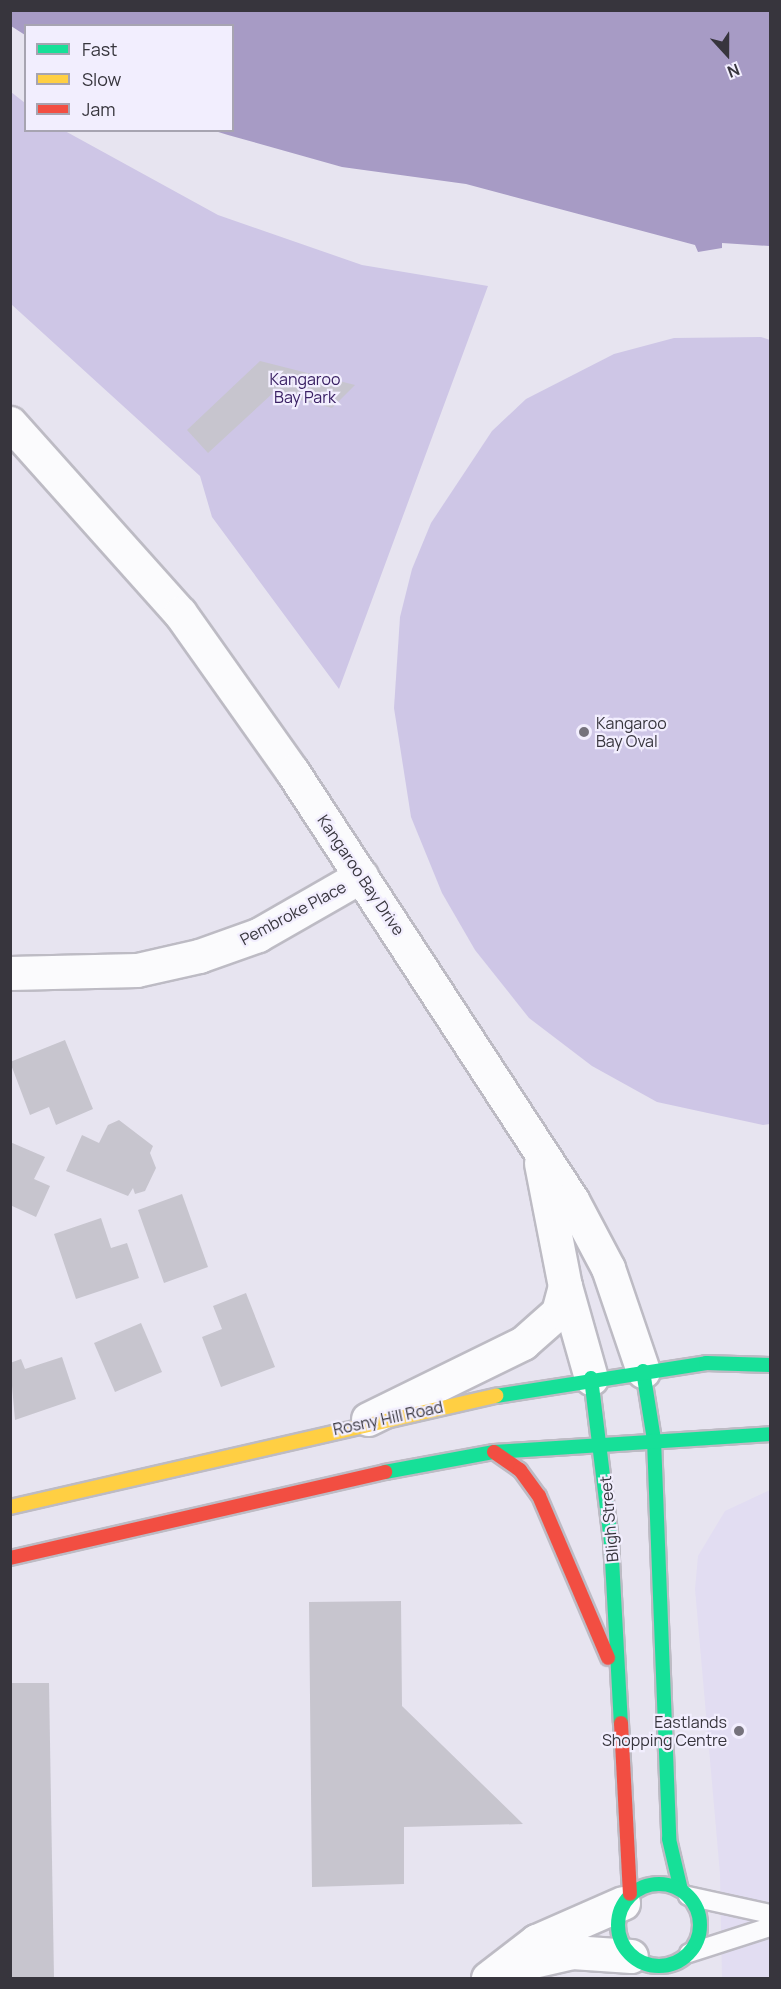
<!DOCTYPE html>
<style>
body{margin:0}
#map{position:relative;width:781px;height:1989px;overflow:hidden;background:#e7e4f0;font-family:Manrope,sans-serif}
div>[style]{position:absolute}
.built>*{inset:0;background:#e2ddf2}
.green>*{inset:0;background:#cec6e6}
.water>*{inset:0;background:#a79bc5}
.building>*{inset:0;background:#c7c5ce}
.roads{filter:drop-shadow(2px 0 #bdbbc4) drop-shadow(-2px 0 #bdbbc4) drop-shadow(0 2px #bdbbc4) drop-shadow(0 -2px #bdbbc4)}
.lane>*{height:18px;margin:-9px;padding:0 9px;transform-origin:9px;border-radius:9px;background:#fbfbfd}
.street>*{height:33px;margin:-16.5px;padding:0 16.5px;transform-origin:16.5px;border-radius:16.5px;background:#fbfbfd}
.fast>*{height:14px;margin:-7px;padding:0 7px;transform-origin:7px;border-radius:7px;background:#16e098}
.fast>.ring{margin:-7px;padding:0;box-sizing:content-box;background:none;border:14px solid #16e098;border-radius:50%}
.slow>*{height:14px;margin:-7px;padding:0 7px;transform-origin:7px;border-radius:7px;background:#ffcf43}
.jam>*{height:14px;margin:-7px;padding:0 7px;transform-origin:7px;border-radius:7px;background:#f24e42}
.dots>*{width:16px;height:16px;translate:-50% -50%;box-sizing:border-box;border:3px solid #f2eefe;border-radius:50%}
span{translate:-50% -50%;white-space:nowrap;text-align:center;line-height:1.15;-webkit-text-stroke:4.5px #f2eefe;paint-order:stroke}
.park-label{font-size:16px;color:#3a2164}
.poi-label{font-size:16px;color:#37353d}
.left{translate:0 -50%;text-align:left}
.right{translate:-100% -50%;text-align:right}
.street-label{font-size:16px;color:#37353d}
.frame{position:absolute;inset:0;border:12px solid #37353d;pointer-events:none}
.legend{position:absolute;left:24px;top:24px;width:210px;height:108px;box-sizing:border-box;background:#f2eefe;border:2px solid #a7a4b1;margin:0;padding:8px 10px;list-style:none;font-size:18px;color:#37353d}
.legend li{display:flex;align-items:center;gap:12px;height:30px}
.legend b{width:30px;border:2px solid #a7a4b1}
.north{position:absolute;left:697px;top:24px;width:60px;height:60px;-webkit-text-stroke:4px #f2eefe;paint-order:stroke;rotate:159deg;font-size:16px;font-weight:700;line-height:24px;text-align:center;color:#37353d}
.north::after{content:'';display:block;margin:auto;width:21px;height:27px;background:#37353d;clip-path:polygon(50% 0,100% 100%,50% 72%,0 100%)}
</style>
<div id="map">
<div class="built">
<div style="clip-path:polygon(770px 1490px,770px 1978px,722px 1978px,720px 1874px,695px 1589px,698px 1556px,725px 1511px)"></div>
</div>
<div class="green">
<div style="clip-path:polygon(11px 92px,25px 103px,26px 130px,65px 131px,218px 215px,362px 265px,488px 286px,339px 689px,212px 517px,200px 476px,11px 304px)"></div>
<div style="clip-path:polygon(761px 337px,770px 340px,770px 1124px,763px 1125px,657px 1102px,592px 1066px,529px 1018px,475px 950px,442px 893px,411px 817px,394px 708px,400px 617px,412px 569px,431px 523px,492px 431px,526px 399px,614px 354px,674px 338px)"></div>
</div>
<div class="water">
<div style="clip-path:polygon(10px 11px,770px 11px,770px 246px,722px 243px,722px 248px,698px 252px,695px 245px,466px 184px,342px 167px,228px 135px,215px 131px,232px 130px,232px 26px,26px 26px,25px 35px,11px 26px)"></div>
</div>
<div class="building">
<div style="clip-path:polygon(260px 361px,355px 385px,332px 408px,273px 393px,208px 453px,187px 430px)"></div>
<div style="clip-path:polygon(65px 1040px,93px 1109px,56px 1125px,49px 1107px,30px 1115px,10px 1062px)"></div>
<div style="clip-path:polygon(119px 1120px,153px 1146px,150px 1153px,156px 1168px,145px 1191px,135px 1194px,133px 1188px,128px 1196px,66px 1171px,82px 1135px,99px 1143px,108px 1125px)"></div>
<div style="clip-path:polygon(10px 1142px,45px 1157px,34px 1179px,50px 1186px,36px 1217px,10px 1205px)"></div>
<div style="clip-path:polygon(182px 1194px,208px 1267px,164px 1283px,138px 1210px)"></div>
<div style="clip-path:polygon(101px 1218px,111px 1248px,127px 1243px,139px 1278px,76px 1299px,54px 1234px)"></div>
<div style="clip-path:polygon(246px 1293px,275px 1367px,221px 1387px,202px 1337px,222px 1329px,213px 1306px)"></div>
<div style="clip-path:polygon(141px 1323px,162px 1372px,115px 1392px,94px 1343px)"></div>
<div style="clip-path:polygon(62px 1357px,76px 1399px,15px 1420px,10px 1363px,21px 1359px,25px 1369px)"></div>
<div style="clip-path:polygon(401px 1601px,402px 1706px,523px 1824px,404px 1827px,404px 1884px,312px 1887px,309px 1602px)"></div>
<div style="clip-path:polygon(10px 1683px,49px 1683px,54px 1978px,10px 1978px)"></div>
</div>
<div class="roads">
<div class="lane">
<div style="left:688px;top:1896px;width:84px;rotate:12.4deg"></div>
<div style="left:689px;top:1953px;width:85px;rotate:-17.8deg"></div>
</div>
<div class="street">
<div style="left:10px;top:423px;width:255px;rotate:48.2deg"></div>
<div style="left:180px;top:613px;width:194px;rotate:54.7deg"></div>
<div style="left:292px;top:771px;width:512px;rotate:56.87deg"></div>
<div style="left:572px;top:1200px;width:77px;rotate:62.1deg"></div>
<div style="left:608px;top:1268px;width:109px;rotate:71.2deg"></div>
<div style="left:10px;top:973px;width:127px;rotate:-1.4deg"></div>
<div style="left:137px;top:970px;width:64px;rotate:-12.7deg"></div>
<div style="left:199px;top:956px;width:63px;rotate:-19.6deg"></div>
<div style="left:258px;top:935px;width:119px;rotate:-29.8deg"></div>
<div style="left:541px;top:1163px;width:125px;rotate:79deg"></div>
<div style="left:565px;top:1286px;width:96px;rotate:74.2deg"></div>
<div style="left:368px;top:1419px;width:173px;rotate:-26.1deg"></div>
<div style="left:523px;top:1343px;width:47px;rotate:-41.5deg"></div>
<div style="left:558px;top:1312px;width:27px;rotate:-75deg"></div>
<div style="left:516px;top:1965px;width:57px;rotate:-13.1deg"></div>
<div style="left:572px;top:1952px;width:59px;rotate:3.9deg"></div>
<div style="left:488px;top:1978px;width:61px;rotate:-37.6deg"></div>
<div style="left:536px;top:1941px;width:95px;rotate:-23.6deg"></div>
</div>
<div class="fast">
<div style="left:643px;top:1371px;width:70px;rotate:80.9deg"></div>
<div style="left:654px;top:1440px;width:399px;rotate:87.8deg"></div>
<div style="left:669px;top:1839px;width:52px;rotate:76.8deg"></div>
<div style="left:591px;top:1378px;width:164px;rotate:83deg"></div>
<div style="left:611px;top:1541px;width:182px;rotate:86.9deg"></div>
<div style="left:496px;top:1396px;width:213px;rotate:-8.9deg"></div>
<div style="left:706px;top:1363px;width:64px;rotate:1.8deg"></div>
<div style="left:385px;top:1472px;width:111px;rotate:-10.4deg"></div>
<div style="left:494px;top:1452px;width:277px;rotate:-3.7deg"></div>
<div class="ring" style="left:618px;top:1884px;width:68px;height:68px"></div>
</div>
<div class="slow">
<div style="left:10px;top:1507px;width:499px;rotate:-12.9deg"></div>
</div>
<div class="jam">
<div style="left:494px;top:1452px;width:32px;rotate:35deg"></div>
<div style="left:520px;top:1470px;width:32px;rotate:54deg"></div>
<div style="left:539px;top:1496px;width:176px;rotate:66.9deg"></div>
<div style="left:10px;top:1558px;width:385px;rotate:-12.9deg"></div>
<div style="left:621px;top:1723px;width:171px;rotate:87deg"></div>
</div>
</div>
<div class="dots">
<div style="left:584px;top:732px;background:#75727c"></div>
<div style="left:739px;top:1731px;background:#75727c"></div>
</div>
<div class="park-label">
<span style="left:305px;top:388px">Kangaroo<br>Bay Park</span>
</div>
<div class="poi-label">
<span class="left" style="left:596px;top:732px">Kangaroo<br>Bay Oval</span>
<span class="right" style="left:727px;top:1731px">Eastlands<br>Shopping Centre</span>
</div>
<div class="street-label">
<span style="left:361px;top:875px;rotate:56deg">Kangaroo Bay Drive</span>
<span style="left:293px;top:913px;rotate:-28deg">Pembroke Place</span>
<span style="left:388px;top:1418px;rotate:-12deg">Rosny Hill Road</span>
<span style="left:609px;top:1519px;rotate:-95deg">Bligh Street</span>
</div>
<div class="frame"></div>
<ul class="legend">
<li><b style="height:8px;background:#16e098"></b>Fast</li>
<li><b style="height:8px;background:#ffcf43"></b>Slow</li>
<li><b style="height:8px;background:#f24e42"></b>Jam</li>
</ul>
<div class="north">N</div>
</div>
